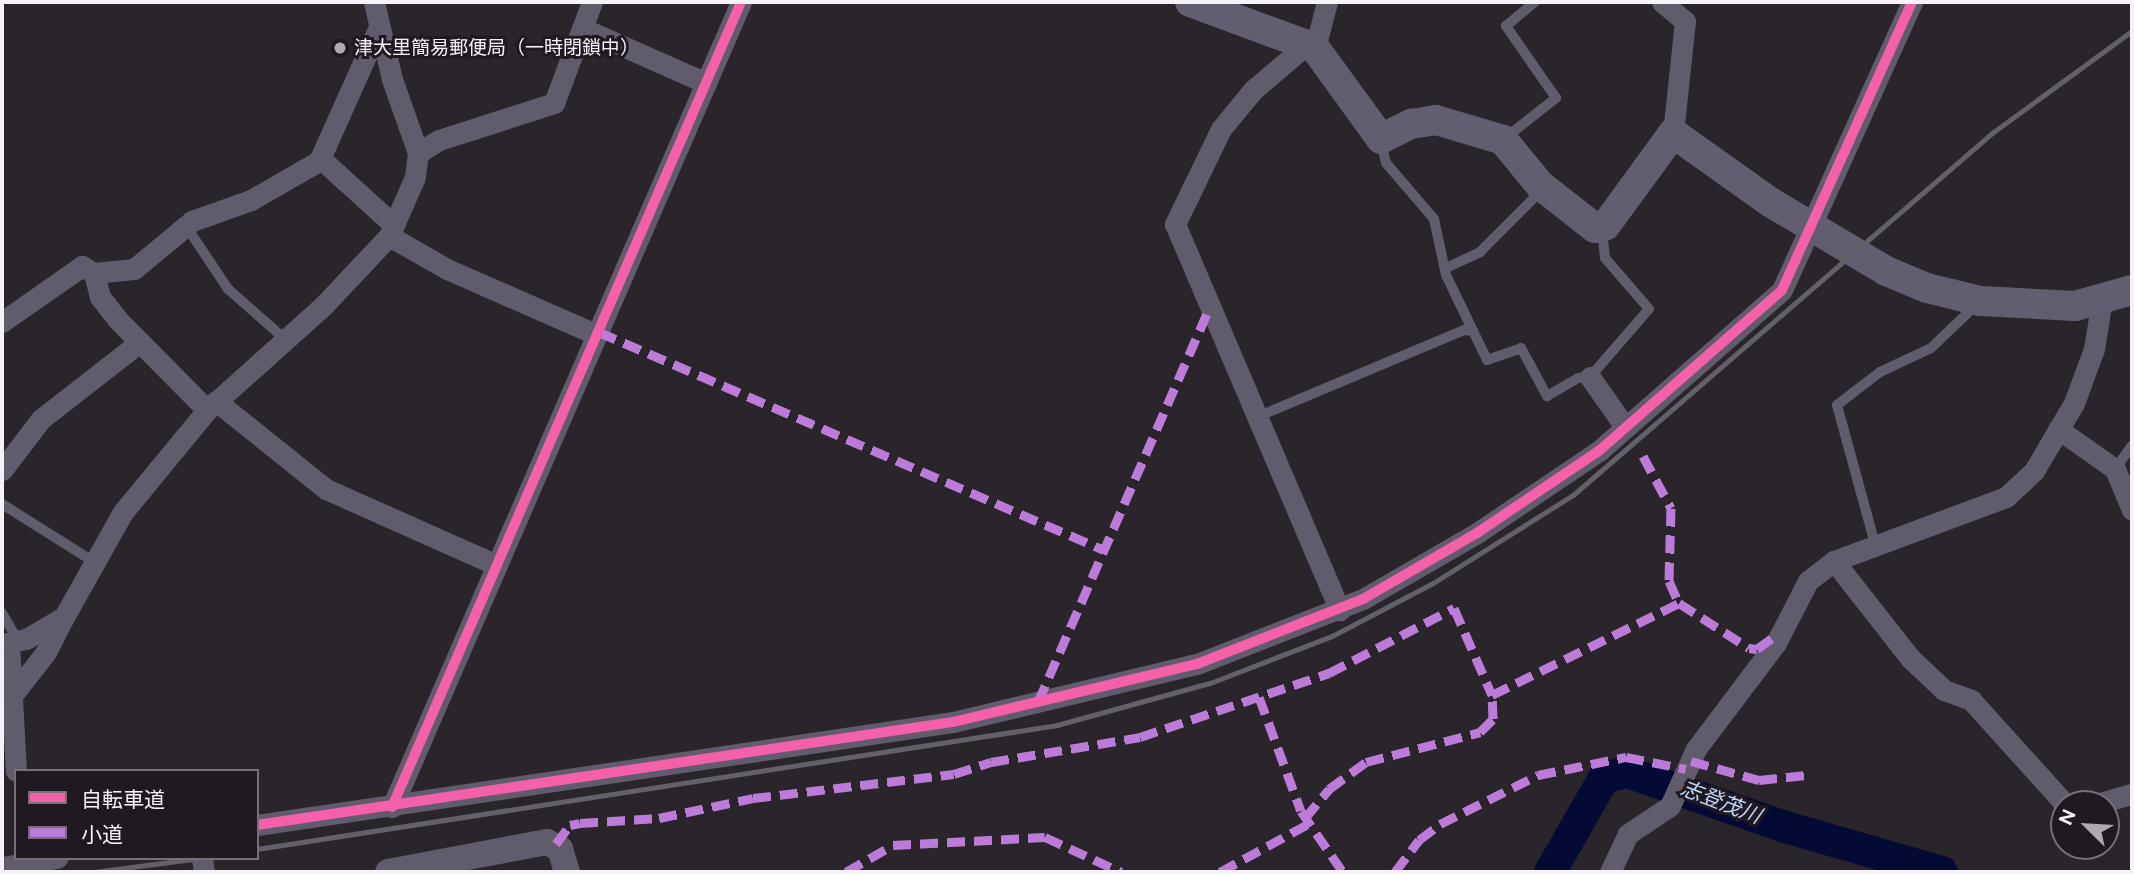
<!DOCTYPE html>
<meta charset="utf-8">
<style>
body{margin:0}
#map{position:relative;width:2134px;height:874px;overflow:hidden;background:#2a252a;font-family:Figtree,"Noto Sans JP",sans-serif}
div>[style]{position:absolute}
.river>*{height:32px;margin:-16px;padding:0 16px;transform-origin:16px;border-radius:16px;background:#040a34}
.service>*{height:10px;margin:-5px;padding:0 5px;transform-origin:5px;border-radius:5px;background:#605c6c}
.minor>*{height:21px;margin:-10.5px;padding:0 10.5px;transform-origin:10.5px;border-radius:10.5px;background:#605c6c}
.tertiary>*{height:26px;margin:-13px;padding:0 13px;transform-origin:13px;border-radius:13px;background:#605c6c}
.secondary>*{height:30px;margin:-15px;padding:0 15px;transform-origin:15px;border-radius:15px;background:#625e70}
.rail>*{height:5px;margin:-2.5px;padding:0 2.5px;transform-origin:2.5px;border-radius:2.5px;background:#64606a}
.quiet>*{height:9px;margin-top:-4.5px;transform-origin:0;background:repeating-linear-gradient(90deg,#bd7bd9 0 18px,transparent 0 27px)}
.cycleway>*{height:10px;margin:-5px;padding:0 5px;transform-origin:5px;border-radius:5px;background:#f560ab}
.dots>*{width:19px;height:19px;translate:-50% -50%;box-sizing:border-box;border:4px solid #211922;border-radius:50%}
span{translate:-50% -50%;white-space:nowrap;text-align:center;line-height:1.15;-webkit-text-stroke:6px #211922;paint-order:stroke}
.poi-label{font-size:19px;color:#f7f2f8}
.left{translate:0 -50%;text-align:left}
.water-label{font-size:21px;color:#bdd6fb;font-style:italic}
.frame{position:absolute;inset:0;border:4px solid #f7f2f8;pointer-events:none}
.legend{position:absolute;left:14px;top:769px;width:245px;height:91px;box-sizing:border-box;background:#211922;border:2px solid #777078;margin:0;padding:9px 12px;list-style:none;font-size:21px;color:#f7f2f8}
.legend li{display:flex;align-items:center;gap:14px;height:35px}
.legend b{width:35px;border:2px solid #777078}
.north{position:absolute;left:2050px;top:790px;width:70px;height:70px;box-sizing:border-box;background:#211922;border:2px solid #777078;border-radius:50%;rotate:294deg;font-size:19px;font-weight:700;line-height:28px;text-align:center;color:#f7f2f8}
.north::after{content:'';display:block;margin:auto;width:24px;height:32px;background:#afaab0;clip-path:polygon(50% 0,100% 100%,50% 72%,0 100%)}
</style>
<div id="map">
<div class="river">
<div style="left:1550px;top:872px;width:108px;rotate:-60.1deg"></div>
<div style="left:1604px;top:778px;width:24px;rotate:-15deg"></div>
<div style="left:1627px;top:772px;width:167px;rotate:19.2deg"></div>
<div style="left:1785px;top:827px;width:163px;rotate:16deg"></div>
</div>
<div class="service">
<div style="left:1505px;top:138px;width:65px;rotate:-38.1deg"></div>
<div style="left:1556px;top:98px;width:88px;rotate:-124.8deg"></div>
<div style="left:1506px;top:26px;width:38px;rotate:-40deg"></div>
<div style="left:186px;top:226px;width:76px;rotate:56.3deg"></div>
<div style="left:228px;top:289px;width:76px;rotate:41.3deg"></div>
<div style="left:1446px;top:268px;width:38px;rotate:-25deg"></div>
<div style="left:1480px;top:252px;width:89px;rotate:-45deg"></div>
<div style="left:1473px;top:331px;width:32px;rotate:64deg"></div>
<div style="left:1487px;top:360px;width:36px;rotate:-19deg"></div>
<div style="left:1521px;top:348px;width:55px;rotate:61.6deg"></div>
<div style="left:1547px;top:396px;width:36px;rotate:-30deg"></div>
<div style="left:1578px;top:378px;width:12px;rotate:-5deg"></div>
<div style="left:1590px;top:377px;width:90px;rotate:-49.1deg"></div>
<div style="left:1649px;top:309px;width:67px;rotate:-130.8deg"></div>
<div style="left:1605px;top:258px;width:28px;rotate:-96deg"></div>
<div style="left:1257px;top:417px;width:225px;rotate:-22.8deg"></div>
<div style="left:1464px;top:330px;width:9px;rotate:6deg"></div>
<div style="left:1473px;top:331px;width:62px;rotate:-115.7deg"></div>
<div style="left:1446px;top:275px;width:57px;rotate:-102.1deg"></div>
<div style="left:1434px;top:219px;width:74px;rotate:-130.6deg"></div>
<div style="left:1386px;top:163px;width:22px;rotate:-103deg"></div>
<div style="left:2115px;top:469px;width:29px;rotate:-54deg"></div>
<div style="left:2px;top:504px;width:109px;rotate:32.2deg"></div>
<div style="left:1875px;top:544px;width:144px;rotate:-105.3deg"></div>
<div style="left:1837px;top:405px;width:54px;rotate:-37.5deg"></div>
<div style="left:1880px;top:372px;width:56px;rotate:-25.2deg"></div>
<div style="left:1931px;top:348px;width:64px;rotate:-43.7deg"></div>
<div style="left:2px;top:613px;width:32px;rotate:60deg"></div>
</div>
<div class="minor">
<div style="left:1662px;top:2px;width:30px;rotate:40deg"></div>
<div style="left:1685px;top:21px;width:113px;rotate:96.1deg"></div>
<div style="left:582px;top:28px;width:136px;rotate:23.9deg"></div>
<div style="left:1306px;top:45px;width:70px;rotate:139.7deg"></div>
<div style="left:1253px;top:90px;width:50px;rotate:129.4deg"></div>
<div style="left:1221px;top:129px;width:106px;rotate:115.8deg"></div>
<div style="left:1175px;top:224px;width:420px;rotate:66.9deg"></div>
<div style="left:1315px;top:48px;width:48px;rotate:-75.4deg"></div>
<div style="left:418px;top:153px;width:25px;rotate:-32deg"></div>
<div style="left:439px;top:140px;width:121px;rotate:-17.8deg"></div>
<div style="left:554px;top:103px;width:108px;rotate:-69.4deg"></div>
<div style="left:320px;top:158px;width:100px;rotate:42.2deg"></div>
<div style="left:389px;top:236px;width:67px;rotate:29.6deg"></div>
<div style="left:447px;top:269px;width:164px;rotate:23.7deg"></div>
<div style="left:94px;top:273px;width:25px;rotate:76deg"></div>
<div style="left:100px;top:297px;width:28px;rotate:52deg"></div>
<div style="left:117px;top:319px;width:128px;rotate:45.3deg"></div>
<div style="left:2px;top:322px;width:98px;rotate:-35deg"></div>
<div style="left:82px;top:266px;width:14px;rotate:30deg"></div>
<div style="left:94px;top:273px;width:40px;rotate:-5.7deg"></div>
<div style="left:134px;top:269px;width:75px;rotate:-39.6deg"></div>
<div style="left:192px;top:221px;width:63px;rotate:-19.6deg"></div>
<div style="left:251px;top:200px;width:78px;rotate:-29.8deg"></div>
<div style="left:319px;top:161px;width:147px;rotate:-65.9deg"></div>
<div style="left:1590px;top:377px;width:61px;rotate:55deg"></div>
<div style="left:216px;top:401px;width:141px;rotate:38.7deg"></div>
<div style="left:326px;top:489px;width:187px;rotate:24deg"></div>
<div style="left:2058px;top:429px;width:70px;rotate:35.1deg"></div>
<div style="left:2115px;top:469px;width:44px;rotate:67.5deg"></div>
<div style="left:2px;top:470px;width:64px;rotate:-52.6deg"></div>
<div style="left:41px;top:419px;width:125px;rotate:-37.9deg"></div>
<div style="left:1834px;top:561px;width:123px;rotate:51.9deg"></div>
<div style="left:1910px;top:658px;width:47px;rotate:43.3deg"></div>
<div style="left:1944px;top:690px;width:29px;rotate:20deg"></div>
<div style="left:1971px;top:700px;width:140px;rotate:47.9deg"></div>
<div style="left:9px;top:643px;width:128px;rotate:86.9deg"></div>
<div style="left:2px;top:644px;width:25px;rotate:-12deg"></div>
<div style="left:26px;top:639px;width:44px;rotate:-30.1deg"></div>
<div style="left:64px;top:617px;width:120px;rotate:-60.7deg"></div>
<div style="left:123px;top:512px;width:132px;rotate:-50.5deg"></div>
<div style="left:207px;top:410px;width:156px;rotate:-41.9deg"></div>
<div style="left:323px;top:306px;width:96px;rotate:-46.7deg"></div>
<div style="left:389px;top:236px;width:64px;rotate:-66.2deg"></div>
<div style="left:415px;top:177px;width:24px;rotate:-83deg"></div>
<div style="left:418px;top:153px;width:78px;rotate:-109.4deg"></div>
<div style="left:392px;top:79px;width:79px;rotate:-103.2deg"></div>
<div style="left:14px;top:693px;width:52px;rotate:-52deg"></div>
<div style="left:46px;top:652px;width:39px;rotate:-63deg"></div>
<div style="left:2096px;top:804px;width:37px;rotate:-16deg"></div>
<div style="left:392px;top:807px;width:877px;rotate:-66.56deg"></div>
<div style="left:257px;top:825px;width:704px;rotate:-8.42deg"></div>
<div style="left:953px;top:722px;width:251px;rotate:-13.4deg"></div>
<div style="left:1197px;top:664px;width:178px;rotate:-21.4deg"></div>
<div style="left:1363px;top:599px;width:132px;rotate:-30.1deg"></div>
<div style="left:1477px;top:533px;width:148px;rotate:-34deg"></div>
<div style="left:1600px;top:450px;width:242px;rotate:-41.3deg"></div>
<div style="left:1782px;top:290px;width:316px;rotate:-65.7deg"></div>
<div style="left:202px;top:858px;width:14px;rotate:82deg"></div>
<div style="left:2px;top:867px;width:56px;rotate:-9.3deg"></div>
<div style="left:1610px;top:872px;width:42px;rotate:-64.7deg"></div>
<div style="left:1628px;top:834px;width:50px;rotate:-33.7deg"></div>
<div style="left:1670px;top:806px;width:63px;rotate:-65.5deg"></div>
<div style="left:1696px;top:749px;width:133px;rotate:-53deg"></div>
<div style="left:1776px;top:643px;width:70px;rotate:-62.7deg"></div>
<div style="left:1808px;top:581px;width:33px;rotate:-38deg"></div>
<div style="left:1834px;top:561px;width:184px;rotate:-20.4deg"></div>
<div style="left:2006px;top:497px;width:38px;rotate:-43deg"></div>
<div style="left:2034px;top:471px;width:79px;rotate:-59.5deg"></div>
<div style="left:2074px;top:403px;width:58px;rotate:-69.7deg"></div>
<div style="left:2094px;top:349px;width:51px;rotate:-80.9deg"></div>
</div>
<div class="tertiary">
<div style="left:388px;top:872px;width:162px;rotate:-10.7deg"></div>
<div style="left:547px;top:842px;width:15px;rotate:28deg"></div>
<div style="left:560px;top:849px;width:24px;rotate:73deg"></div>
</div>
<div class="secondary">
<div style="left:1190px;top:2px;width:133px;rotate:20.2deg"></div>
<div style="left:1315px;top:48px;width:112px;rotate:54deg"></div>
<div style="left:1381px;top:139px;width:34px;rotate:-27deg"></div>
<div style="left:1411px;top:124px;width:25px;rotate:-9deg"></div>
<div style="left:1436px;top:120px;width:70px;rotate:16.6deg"></div>
<div style="left:1503px;top:140px;width:58px;rotate:50.6deg"></div>
<div style="left:1540px;top:185px;width:70px;rotate:38deg"></div>
<div style="left:1595px;top:228px;width:11px;rotate:-15deg"></div>
<div style="left:1606px;top:225px;width:114px;rotate:-53.9deg"></div>
<div style="left:1673px;top:133px;width:119px;rotate:35.4deg"></div>
<div style="left:1770px;top:202px;width:135px;rotate:30.7deg"></div>
<div style="left:1886px;top:271px;width:44px;rotate:22.5deg"></div>
<div style="left:1927px;top:288px;width:55px;rotate:13.8deg"></div>
<div style="left:1980px;top:301px;width:95px;rotate:3deg"></div>
<div style="left:2075px;top:306px;width:59px;rotate:-15.7deg"></div>
</div>
<div class="rail">
<div style="left:257px;top:849px;width:810px;rotate:-8.81deg"></div>
<div style="left:1057px;top:725px;width:159px;rotate:-15.4deg"></div>
<div style="left:1210px;top:683px;width:131px;rotate:-21.1deg"></div>
<div style="left:1332px;top:636px;width:114px;rotate:-27.7deg"></div>
<div style="left:1433px;top:583px;width:165px;rotate:-32.2deg"></div>
<div style="left:1573px;top:495px;width:554px;rotate:-40.83deg"></div>
<div style="left:1992px;top:133px;width:173px;rotate:-36.1deg"></div>
<div style="left:94px;top:872px;width:107px;rotate:-7.5deg"></div>
</div>
<div class="quiet">
<div style="left:599px;top:332px;width:550px;rotate:23.35deg"></div>
<div style="left:1643px;top:456px;width:59px;rotate:61.7deg"></div>
<div style="left:1671px;top:508px;width:73px;rotate:91.6deg"></div>
<div style="left:1669px;top:581px;width:24px;rotate:66deg"></div>
<div style="left:1679px;top:603px;width:83px;rotate:32.7deg"></div>
<div style="left:1749px;top:648px;width:8px;rotate:7deg"></div>
<div style="left:1757px;top:649px;width:24px;rotate:-36deg"></div>
<div style="left:1259px;top:697px;width:121px;rotate:69.8deg"></div>
<div style="left:1301px;top:811px;width:74px;rotate:55.5deg"></div>
<div style="left:1038px;top:702px;width:429px;rotate:-66.5deg"></div>
<div style="left:1691px;top:761px;width:71px;rotate:15.6deg"></div>
<div style="left:1759px;top:780px;width:47px;rotate:-6.1deg"></div>
<div style="left:1305px;top:818px;width:38px;rotate:-50deg"></div>
<div style="left:1329px;top:789px;width:46px;rotate:-36.1deg"></div>
<div style="left:1366px;top:762px;width:118px;rotate:-14.7deg"></div>
<div style="left:1480px;top:732px;width:18px;rotate:-45deg"></div>
<div style="left:1493px;top:719px;width:24px;rotate:-92deg"></div>
<div style="left:556px;top:844px;width:24px;rotate:-54deg"></div>
<div style="left:570px;top:825px;width:10px;rotate:-11deg"></div>
<div style="left:580px;top:823px;width:79px;rotate:-3.6deg"></div>
<div style="left:659px;top:818px;width:96px;rotate:-12deg"></div>
<div style="left:753px;top:798px;width:202px;rotate:-6.8deg"></div>
<div style="left:954px;top:774px;width:39px;rotate:-18deg"></div>
<div style="left:991px;top:762px;width:151px;rotate:-9.5deg"></div>
<div style="left:1140px;top:737px;width:200px;rotate:-18.7deg"></div>
<div style="left:1329px;top:673px;width:141px;rotate:-27.5deg"></div>
<div style="left:1454px;top:608px;width:95px;rotate:66.4deg"></div>
<div style="left:1492px;top:695px;width:208px;rotate:-26.2deg"></div>
<div style="left:846px;top:872px;width:54px;rotate:-29.9deg"></div>
<div style="left:893px;top:845px;width:152px;rotate:-3deg"></div>
<div style="left:1045px;top:837px;width:84px;rotate:24.7deg"></div>
<div style="left:1220px;top:872px;width:100px;rotate:-28.6deg"></div>
<div style="left:1395px;top:872px;width:40px;rotate:-53deg"></div>
<div style="left:1419px;top:840px;width:26px;rotate:-37deg"></div>
<div style="left:1440px;top:824px;width:110px;rotate:-26.6deg"></div>
<div style="left:1538px;top:775px;width:90px;rotate:-11.6deg"></div>
<div style="left:1626px;top:757px;width:61px;rotate:11.3deg"></div>
</div>
<div class="cycleway">
<div style="left:392px;top:807px;width:877px;rotate:-66.56deg"></div>
<div style="left:257px;top:825px;width:704px;rotate:-8.42deg"></div>
<div style="left:953px;top:722px;width:251px;rotate:-13.4deg"></div>
<div style="left:1197px;top:664px;width:178px;rotate:-21.4deg"></div>
<div style="left:1363px;top:599px;width:132px;rotate:-30.1deg"></div>
<div style="left:1477px;top:533px;width:148px;rotate:-34deg"></div>
<div style="left:1600px;top:450px;width:242px;rotate:-41.3deg"></div>
<div style="left:1782px;top:290px;width:316px;rotate:-65.7deg"></div>
</div>
<div class="dots">
<div style="left:340px;top:48px;background:#afaab0"></div>
</div>
<div class="poi-label">
<span class="left" style="left:354px;top:48px">津大里簡易郵便局（一時閉鎖中）</span>
</div>
<div class="water-label">
<span style="left:1721px;top:802px;rotate:21deg">志登茂川</span>
</div>
<div class="frame"></div>
<ul class="legend">
<li><b style="height:9px;background:#f560ab"></b>自転車道</li>
<li><b style="height:9px;background:#bd7bd9"></b>小道</li>
</ul>
<div class="north">N</div>
</div>
